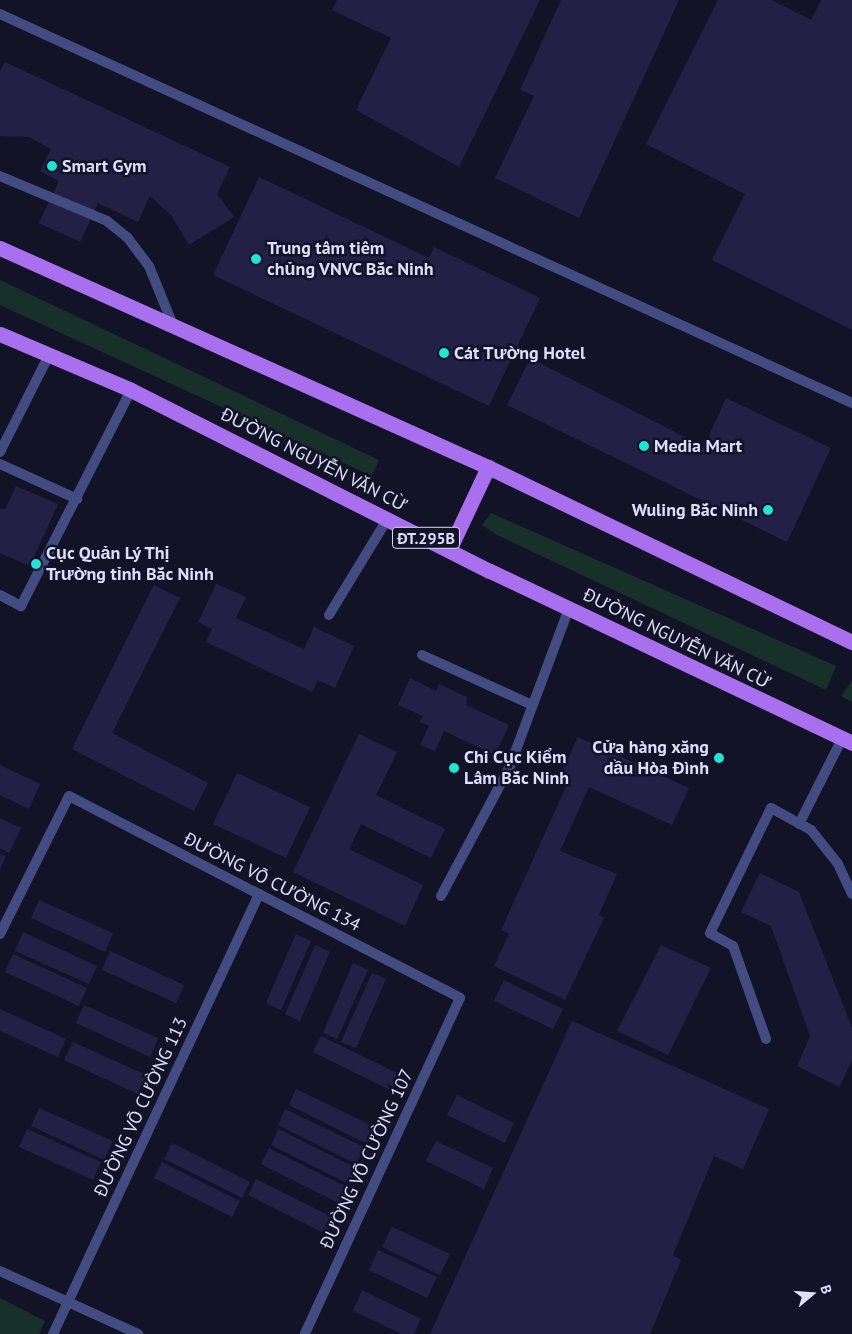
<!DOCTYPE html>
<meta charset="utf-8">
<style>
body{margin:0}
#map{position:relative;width:852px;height:1334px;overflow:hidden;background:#131327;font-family:"PT Sans",sans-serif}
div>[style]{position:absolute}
.green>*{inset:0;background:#17302a}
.building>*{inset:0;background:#222145}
.lane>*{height:10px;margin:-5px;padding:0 5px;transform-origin:5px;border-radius:5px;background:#434c80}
.street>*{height:10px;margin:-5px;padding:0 5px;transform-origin:5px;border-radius:5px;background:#434c80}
.primary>*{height:15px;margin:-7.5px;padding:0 7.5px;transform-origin:7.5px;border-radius:7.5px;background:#a870ee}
.dots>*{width:14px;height:14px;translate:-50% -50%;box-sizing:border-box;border:2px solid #131327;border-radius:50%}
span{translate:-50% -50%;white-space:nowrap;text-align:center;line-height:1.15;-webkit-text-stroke:5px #131327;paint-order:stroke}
.shield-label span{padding:1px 4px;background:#131327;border:1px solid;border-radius:4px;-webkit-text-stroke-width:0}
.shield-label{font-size:16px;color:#dcdefb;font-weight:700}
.poi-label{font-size:18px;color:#dcdefb;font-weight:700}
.left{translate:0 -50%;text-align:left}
.right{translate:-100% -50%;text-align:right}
.street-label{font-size:18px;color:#dcdefb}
.north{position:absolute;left:787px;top:1269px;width:50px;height:50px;-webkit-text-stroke:4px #131327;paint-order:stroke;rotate:72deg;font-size:14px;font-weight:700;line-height:20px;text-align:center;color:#dcdefb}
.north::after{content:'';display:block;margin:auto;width:18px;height:22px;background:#dcdefb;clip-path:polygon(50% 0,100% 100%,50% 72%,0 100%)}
</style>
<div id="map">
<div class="green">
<div style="clip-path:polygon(0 280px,379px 460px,372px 476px,0 305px)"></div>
<div style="clip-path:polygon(491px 513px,836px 666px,826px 690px,497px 535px,482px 525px)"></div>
<div style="clip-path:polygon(852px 681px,852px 702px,841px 696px)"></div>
<div style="clip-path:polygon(0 1298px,45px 1321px,39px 1334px,0 1334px)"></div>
</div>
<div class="building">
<div style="clip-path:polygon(337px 0,540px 0,459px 167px,356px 110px,391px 38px,332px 10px)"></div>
<div style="clip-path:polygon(561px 0,679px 0,579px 218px,495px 178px,534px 96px,520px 90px)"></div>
<div style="clip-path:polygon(718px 0,771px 0,811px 20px,821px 0,852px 0,852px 330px,712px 260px,745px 194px,646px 144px)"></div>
<div style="clip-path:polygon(5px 62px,230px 167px,217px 194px,234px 217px,189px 245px,171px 215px,150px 196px,138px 222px,98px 203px,80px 242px,39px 223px,59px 181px,40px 171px,51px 149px,29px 137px,0 136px,0 71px)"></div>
<div style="clip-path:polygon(259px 177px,429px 258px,434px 247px,540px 298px,489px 406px,213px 275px)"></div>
<div style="clip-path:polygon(530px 358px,704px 447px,726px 398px,831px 448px,787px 542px,507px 405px)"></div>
<div style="clip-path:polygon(16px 486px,58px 504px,30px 566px,0 553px,0 508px,5px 510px)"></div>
<div style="clip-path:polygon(216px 584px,246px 597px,236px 618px,304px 649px,314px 627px,354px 646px,335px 688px,318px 680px,312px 692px,206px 642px,212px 629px,198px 622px)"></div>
<div style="clip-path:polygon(154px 585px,180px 598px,112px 733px,208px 783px,194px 811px,72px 749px)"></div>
<div style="clip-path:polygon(410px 678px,436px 691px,439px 684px,467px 697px,466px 705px,509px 725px,495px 755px,444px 731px,435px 751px,420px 745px,429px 726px,420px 722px,423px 716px,398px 705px)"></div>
<div style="clip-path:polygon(359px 734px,397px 752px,376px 795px,445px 829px,431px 858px,361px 824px,349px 849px,423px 885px,405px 926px,293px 872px)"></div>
<div style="clip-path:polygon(578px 737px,689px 788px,672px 825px,589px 787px,560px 851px,617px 874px,599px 915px,604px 918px,565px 1000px,494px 966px,509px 934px,501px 930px,570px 778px,561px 774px)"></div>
<div style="clip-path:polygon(0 765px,40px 784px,29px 809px,0 795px)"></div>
<div style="clip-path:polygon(237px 773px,310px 807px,286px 858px,213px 824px)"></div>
<div style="clip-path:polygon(0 818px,21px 828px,9px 853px,0 848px)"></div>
<div style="clip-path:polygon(0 854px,6px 856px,0 870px)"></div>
<div style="clip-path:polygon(760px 873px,799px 892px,852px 1028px,852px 1061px,839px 1087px,797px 1066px,810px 1036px,771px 926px,741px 912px)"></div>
<div style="clip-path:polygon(39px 900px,113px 933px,105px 952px,31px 918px)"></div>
<div style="clip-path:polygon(23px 932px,97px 966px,89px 984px,15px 951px)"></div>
<div style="clip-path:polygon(296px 934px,311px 941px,281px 1010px,266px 1003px)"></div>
<div style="clip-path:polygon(315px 945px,330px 952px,300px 1021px,285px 1014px)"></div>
<div style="clip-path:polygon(661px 945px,711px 968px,668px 1055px,617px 1031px)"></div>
<div style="clip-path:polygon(110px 951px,184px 985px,176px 1003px,102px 970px)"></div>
<div style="clip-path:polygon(13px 954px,87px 988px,79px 1006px,5px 972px)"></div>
<div style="clip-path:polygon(353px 963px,368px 970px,337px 1039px,323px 1033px)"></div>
<div style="clip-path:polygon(372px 973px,386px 979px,356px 1048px,341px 1042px)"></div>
<div style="clip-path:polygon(504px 980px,563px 1009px,553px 1029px,494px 1001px)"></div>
<div style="clip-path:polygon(84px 1005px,158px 1038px,150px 1057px,76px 1023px)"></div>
<div style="clip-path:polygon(0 1009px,66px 1039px,58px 1057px,0 1031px)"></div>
<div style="clip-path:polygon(572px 1021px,769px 1109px,743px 1169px,714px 1156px,673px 1255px,681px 1260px,650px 1334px,430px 1334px)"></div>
<div style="clip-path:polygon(321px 1036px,399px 1074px,392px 1091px,313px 1052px)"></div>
<div style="clip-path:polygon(73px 1042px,146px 1075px,138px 1094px,64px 1060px)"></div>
<div style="clip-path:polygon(296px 1089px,375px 1127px,367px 1144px,289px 1105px)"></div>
<div style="clip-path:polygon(457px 1095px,514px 1123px,505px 1143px,447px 1115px)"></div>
<div style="clip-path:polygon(39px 1108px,113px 1141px,104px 1160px,31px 1126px)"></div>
<div style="clip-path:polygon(285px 1109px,364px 1147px,356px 1164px,278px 1125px)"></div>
<div style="clip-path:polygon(27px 1129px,101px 1162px,93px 1180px,19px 1147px)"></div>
<div style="clip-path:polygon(278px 1129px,357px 1168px,349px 1184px,271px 1145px)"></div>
<div style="clip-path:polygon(436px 1141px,493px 1168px,484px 1189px,426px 1161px)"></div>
<div style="clip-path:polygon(172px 1143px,250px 1182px,242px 1198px,164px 1159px)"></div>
<div style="clip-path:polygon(269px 1148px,347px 1187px,339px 1203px,261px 1164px)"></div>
<div style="clip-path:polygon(162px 1162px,240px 1201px,232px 1217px,154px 1178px)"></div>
<div style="clip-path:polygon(256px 1179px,334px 1218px,326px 1234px,248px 1195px)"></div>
<div style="clip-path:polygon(392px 1227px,450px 1254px,440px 1275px,382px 1247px)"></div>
<div style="clip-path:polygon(378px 1250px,437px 1277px,427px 1298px,369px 1270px)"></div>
<div style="clip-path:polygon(362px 1290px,421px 1319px,414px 1334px,402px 1334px,353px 1311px)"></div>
</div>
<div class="lane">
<div style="left:0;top:176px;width:116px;rotate:22.8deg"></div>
<div style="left:107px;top:221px;width:26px;rotate:39deg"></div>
<div style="left:127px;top:237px;width:36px;rotate:53deg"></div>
<div style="left:149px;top:266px;width:64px;rotate:67.9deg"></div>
<div style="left:0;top:452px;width:109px;rotate:-63.2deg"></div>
<div style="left:0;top:464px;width:85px;rotate:24.4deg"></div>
<div style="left:0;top:595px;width:24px;rotate:28deg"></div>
<div style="left:21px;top:606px;width:242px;rotate:-63deg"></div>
<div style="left:329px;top:615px;width:114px;rotate:-58.7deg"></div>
<div style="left:422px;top:655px;width:121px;rotate:24.4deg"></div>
<div style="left:799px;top:824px;width:95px;rotate:-63.2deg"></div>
<div style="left:441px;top:896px;width:147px;rotate:-62deg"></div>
<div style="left:510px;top:766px;width:169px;rotate:-69.5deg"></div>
<div style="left:766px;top:1039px;width:99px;rotate:-109.5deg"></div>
<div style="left:733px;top:946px;width:26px;rotate:-151deg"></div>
<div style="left:710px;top:933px;width:139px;rotate:-64deg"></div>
<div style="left:771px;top:808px;width:46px;rotate:28.8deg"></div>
<div style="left:811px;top:830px;width:43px;rotate:51.5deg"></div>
<div style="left:838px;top:864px;width:33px;rotate:65deg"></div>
</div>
<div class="street">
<div style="left:0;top:14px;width:937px;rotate:24.54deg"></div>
<div style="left:0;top:934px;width:154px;rotate:-63.4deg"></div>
<div style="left:69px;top:796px;width:440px;rotate:27.3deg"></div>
<div style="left:460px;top:998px;width:370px;rotate:114.8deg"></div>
<div style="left:0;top:1271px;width:152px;rotate:24.5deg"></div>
<div style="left:53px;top:1334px;width:486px;rotate:-64.9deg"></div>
</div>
<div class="primary">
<div style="left:0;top:248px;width:535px;rotate:24.17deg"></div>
<div style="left:488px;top:467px;width:404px;rotate:25.7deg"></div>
<div style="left:0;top:334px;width:142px;rotate:23.1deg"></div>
<div style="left:131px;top:390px;width:402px;rotate:26.8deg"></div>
<div style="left:490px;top:571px;width:401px;rotate:25.4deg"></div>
<div style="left:449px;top:550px;width:92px;rotate:-64.8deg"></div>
</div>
<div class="dots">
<div style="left:52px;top:166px;background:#1ee5d5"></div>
<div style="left:256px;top:259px;background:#1ee5d5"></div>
<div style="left:444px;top:353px;background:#1ee5d5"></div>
<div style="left:644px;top:446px;background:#1ee5d5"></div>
<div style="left:768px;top:510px;background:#1ee5d5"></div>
<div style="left:36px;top:564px;background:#1ee5d5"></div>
<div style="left:719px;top:758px;background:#1ee5d5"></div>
<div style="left:454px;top:768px;background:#1ee5d5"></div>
</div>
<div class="shield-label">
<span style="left:426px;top:538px">ĐT.295B</span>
</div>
<div class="poi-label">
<span class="left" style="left:62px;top:166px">Smart Gym</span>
<span class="left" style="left:267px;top:259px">Trung tâm tiêm<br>chủng VNVC Bắc Ninh</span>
<span class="left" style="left:454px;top:353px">Cát Tường Hotel</span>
<span class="left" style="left:654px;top:446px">Media Mart</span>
<span class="right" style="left:758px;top:510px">Wuling Bắc Ninh</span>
<span class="left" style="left:46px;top:564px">Cục Quản Lý Thị<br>Trường tỉnh Bắc Ninh</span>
<span class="right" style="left:709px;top:758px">Cửa hàng xăng<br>dầu Hòa Đình</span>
<span class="left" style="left:464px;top:768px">Chi Cục Kiểm<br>Lâm Bắc Ninh</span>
</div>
<div class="street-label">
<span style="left:314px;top:460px;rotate:27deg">ĐƯỜNG NGUYỄN VĂN CỪ</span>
<span style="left:677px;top:639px;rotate:26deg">ĐƯỜNG NGUYỄN VĂN CỪ</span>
<span style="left:272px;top:882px;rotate:27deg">ĐƯỜNG VÕ CƯỜNG 134</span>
<span style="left:141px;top:1107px;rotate:-65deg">ĐƯỜNG VÕ CƯỜNG 113</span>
<span style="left:367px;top:1159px;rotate:-65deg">ĐƯỜNG VÕ CƯỜNG 107</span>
</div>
<div class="north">B</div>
</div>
